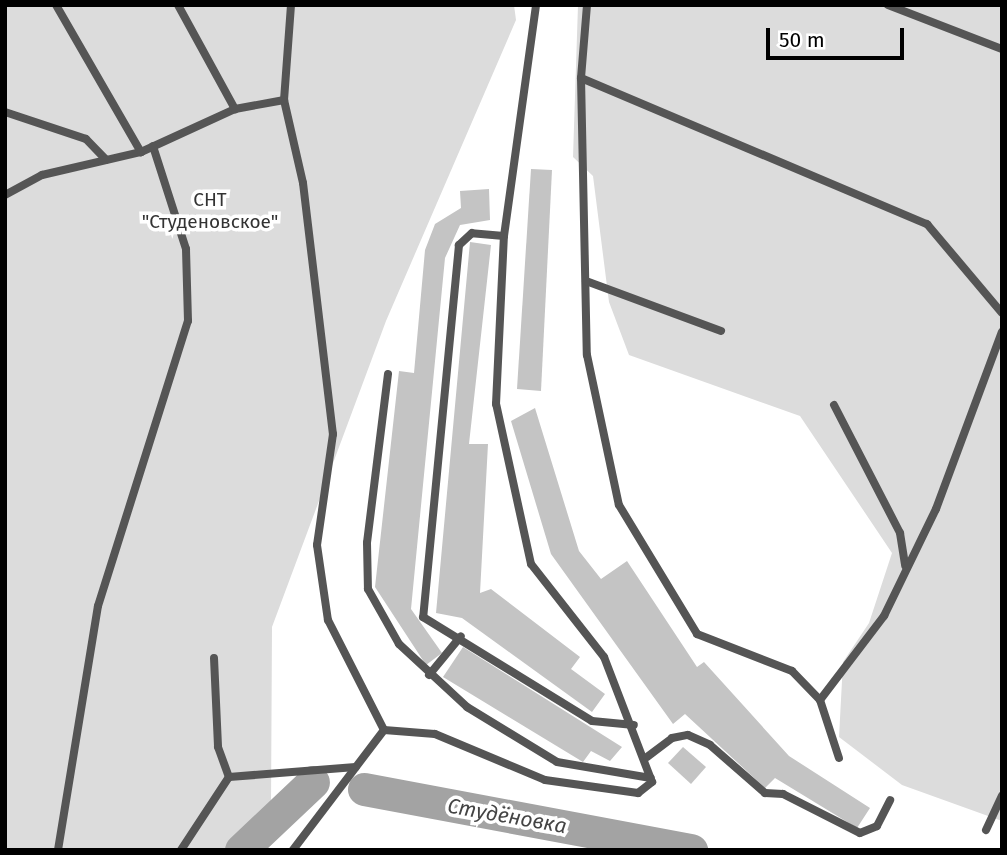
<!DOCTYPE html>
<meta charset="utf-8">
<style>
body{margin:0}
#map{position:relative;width:1007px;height:855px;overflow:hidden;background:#fff;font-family:"Fira Sans",sans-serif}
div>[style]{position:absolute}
.green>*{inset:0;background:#dcdcdc}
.river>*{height:33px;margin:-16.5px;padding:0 16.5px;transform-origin:16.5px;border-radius:16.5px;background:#a3a3a3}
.building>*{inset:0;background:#c4c4c4}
.service>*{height:8px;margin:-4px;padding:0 4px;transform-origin:4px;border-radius:4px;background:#555}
span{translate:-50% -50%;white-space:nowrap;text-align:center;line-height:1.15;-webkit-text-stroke:7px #fff;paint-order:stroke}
.park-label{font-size:19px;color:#333}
.water-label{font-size:21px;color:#444;font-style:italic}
.frame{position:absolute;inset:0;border:7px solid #000;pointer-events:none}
.scale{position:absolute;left:766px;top:28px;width:138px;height:32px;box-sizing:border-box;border:4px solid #000;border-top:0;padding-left:9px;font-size:21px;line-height:24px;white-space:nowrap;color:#000;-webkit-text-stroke:5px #fff;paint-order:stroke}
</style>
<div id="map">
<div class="green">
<div style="clip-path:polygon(5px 5px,514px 5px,516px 20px,386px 321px,272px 627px,271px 807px,232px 850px,5px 850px)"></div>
<div style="clip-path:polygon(578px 5px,1002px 5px,1002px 821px,902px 785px,839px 737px,843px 662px,869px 623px,892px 553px,800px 416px,629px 355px,609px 302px,593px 176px,573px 157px)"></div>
</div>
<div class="river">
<div style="left:364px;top:789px;width:333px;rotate:10.6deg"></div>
<div style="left:241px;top:850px;width:99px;rotate:-43.4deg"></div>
</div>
<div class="building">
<div style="clip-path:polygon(531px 169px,552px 170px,541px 391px,517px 389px)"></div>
<div style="clip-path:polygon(489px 189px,490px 220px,460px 225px,445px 258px,411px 609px,442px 653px,426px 665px,375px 587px,399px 371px,414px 373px,425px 250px,435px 224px,461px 208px,460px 191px)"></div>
<div style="clip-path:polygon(470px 242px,491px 245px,469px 444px,488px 444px,480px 593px,491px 589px,580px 657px,571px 669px,605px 694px,592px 712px,462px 618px,436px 613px)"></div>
<div style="clip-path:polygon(535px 408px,579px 551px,601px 579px,627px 561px,697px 667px,704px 662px,789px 756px,870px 808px,857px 828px,775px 778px,765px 788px,685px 714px,673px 724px,551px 554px,511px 421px)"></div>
<div style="clip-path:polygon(463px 647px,622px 747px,610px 761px,591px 751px,583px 762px,443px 677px)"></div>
<div style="clip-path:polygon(683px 747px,706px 767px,691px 784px,668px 763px)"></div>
</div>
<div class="service">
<div style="left:56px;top:5px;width:170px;rotate:60deg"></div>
<div style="left:178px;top:5px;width:119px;rotate:61.3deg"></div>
<div style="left:291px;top:5px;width:95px;rotate:94.2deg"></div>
<div style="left:284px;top:100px;width:85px;rotate:77.1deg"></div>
<div style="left:303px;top:183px;width:253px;rotate:83.2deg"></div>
<div style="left:333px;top:434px;width:112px;rotate:98.2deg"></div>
<div style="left:317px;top:545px;width:76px;rotate:81.7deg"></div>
<div style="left:328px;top:620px;width:123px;rotate:63deg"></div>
<div style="left:384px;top:730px;width:151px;rotate:127.2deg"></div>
<div style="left:587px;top:5px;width:73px;rotate:94.7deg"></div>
<div style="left:581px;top:78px;width:277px;rotate:88.8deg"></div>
<div style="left:587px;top:355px;width:153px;rotate:78deg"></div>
<div style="left:619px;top:505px;width:151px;rotate:58.8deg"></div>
<div style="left:697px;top:634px;width:102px;rotate:21.3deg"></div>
<div style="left:792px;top:671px;width:40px;rotate:46deg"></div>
<div style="left:820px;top:700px;width:61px;rotate:71.9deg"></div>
<div style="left:888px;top:5px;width:122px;rotate:21.1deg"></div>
<div style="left:581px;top:78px;width:376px;rotate:22.9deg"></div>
<div style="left:927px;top:224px;width:116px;rotate:49.9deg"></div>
<div style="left:5px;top:112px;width:85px;rotate:18.4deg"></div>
<div style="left:86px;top:139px;width:29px;rotate:46deg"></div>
<div style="left:5px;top:195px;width:42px;rotate:-28.4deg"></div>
<div style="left:42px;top:175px;width:102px;rotate:-13.1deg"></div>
<div style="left:141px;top:152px;width:103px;rotate:-24.6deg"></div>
<div style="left:235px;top:109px;width:50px;rotate:-10.4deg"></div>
<div style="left:504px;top:236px;width:32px;rotate:-175deg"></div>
<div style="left:472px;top:233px;width:18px;rotate:137deg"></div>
<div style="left:459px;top:245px;width:374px;rotate:95.5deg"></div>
<div style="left:423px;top:617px;width:198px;rotate:31.6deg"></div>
<div style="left:592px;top:721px;width:42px;rotate:5.4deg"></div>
<div style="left:586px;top:281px;width:144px;rotate:20.3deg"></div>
<div style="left:388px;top:374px;width:170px;rotate:97.1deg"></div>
<div style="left:367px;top:543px;width:46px;rotate:88.8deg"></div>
<div style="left:368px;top:589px;width:63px;rotate:60.6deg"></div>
<div style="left:399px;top:644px;width:93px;rotate:42.8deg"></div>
<div style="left:467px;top:707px;width:105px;rotate:31.4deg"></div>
<div style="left:557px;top:762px;width:95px;rotate:9.7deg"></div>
<div style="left:834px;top:405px;width:144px;rotate:62.7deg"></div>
<div style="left:900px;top:533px;width:33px;rotate:81deg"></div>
<div style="left:214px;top:658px;width:89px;rotate:87.4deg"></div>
<div style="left:218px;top:747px;width:32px;rotate:70deg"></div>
<div style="left:429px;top:675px;width:50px;rotate:-50.6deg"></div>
<div style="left:820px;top:700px;width:106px;rotate:-52.7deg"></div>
<div style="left:884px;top:616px;width:119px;rotate:-64.1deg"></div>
<div style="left:936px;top:509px;width:189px;rotate:-69.6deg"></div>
<div style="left:384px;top:730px;width:51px;rotate:4.5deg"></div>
<div style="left:435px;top:734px;width:119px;rotate:22.7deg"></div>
<div style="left:545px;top:780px;width:94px;rotate:8deg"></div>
<div style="left:638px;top:793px;width:18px;rotate:-38deg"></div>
<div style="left:652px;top:782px;width:134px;rotate:-111deg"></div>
<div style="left:604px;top:657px;width:118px;rotate:-128.1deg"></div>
<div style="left:531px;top:564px;width:164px;rotate:-102.3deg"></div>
<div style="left:496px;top:404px;width:168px;rotate:-87.3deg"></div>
<div style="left:504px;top:236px;width:233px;rotate:-82.1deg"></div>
<div style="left:647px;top:757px;width:31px;rotate:-37deg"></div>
<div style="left:672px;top:738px;width:16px;rotate:-11deg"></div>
<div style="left:688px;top:735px;width:24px;rotate:24deg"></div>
<div style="left:710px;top:745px;width:73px;rotate:41.1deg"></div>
<div style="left:765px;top:793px;width:18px;rotate:3deg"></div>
<div style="left:783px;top:794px;width:86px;rotate:26.9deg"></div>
<div style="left:860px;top:833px;width:18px;rotate:-22deg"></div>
<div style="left:877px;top:826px;width:29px;rotate:-63deg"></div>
<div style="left:986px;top:830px;width:38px;rotate:-65deg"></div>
<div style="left:58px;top:850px;width:247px;rotate:-80.7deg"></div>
<div style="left:98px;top:606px;width:299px;rotate:-72.5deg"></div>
<div style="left:188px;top:321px;width:72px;rotate:-91.6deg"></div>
<div style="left:186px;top:249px;width:108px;rotate:-107.8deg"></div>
<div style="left:181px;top:850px;width:87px;rotate:-56.7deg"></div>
<div style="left:229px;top:777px;width:127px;rotate:-4.5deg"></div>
</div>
<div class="park-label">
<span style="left:210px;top:211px">СНТ<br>"Студеновское"</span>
</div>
<div class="water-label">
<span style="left:507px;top:816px;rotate:10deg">Студёновка</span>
</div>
<div class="frame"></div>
<div class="scale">50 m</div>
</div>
